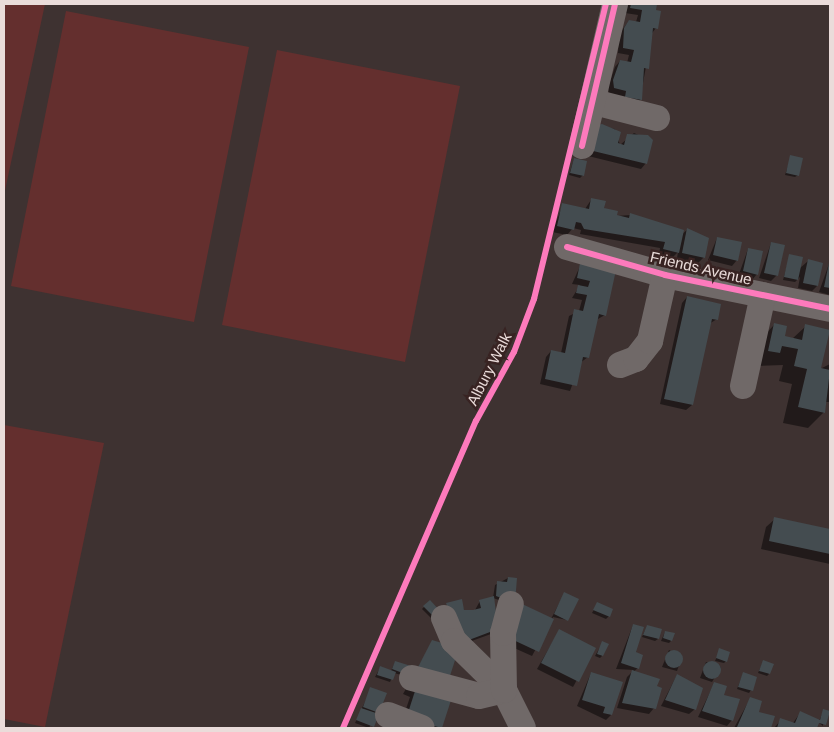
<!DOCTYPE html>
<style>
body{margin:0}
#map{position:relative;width:834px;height:732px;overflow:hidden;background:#3e3231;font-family:Arial,sans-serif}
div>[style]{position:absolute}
.green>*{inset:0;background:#642f2e}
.shadow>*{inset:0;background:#0007}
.building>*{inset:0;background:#444c50}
.round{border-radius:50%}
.minor>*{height:26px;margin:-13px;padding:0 13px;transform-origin:13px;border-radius:13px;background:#706968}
.cycleway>*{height:6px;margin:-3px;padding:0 3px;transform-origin:3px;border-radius:3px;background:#fd7abc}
span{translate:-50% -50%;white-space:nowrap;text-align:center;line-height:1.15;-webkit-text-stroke:5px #382322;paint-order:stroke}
.street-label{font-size:15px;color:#eadcda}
.frame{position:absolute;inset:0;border:5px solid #eadcda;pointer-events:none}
</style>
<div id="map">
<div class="green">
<div style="clip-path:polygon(4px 4px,45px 4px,4px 195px)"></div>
<div style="clip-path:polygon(66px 11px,249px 47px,194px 322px,11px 286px)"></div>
<div style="clip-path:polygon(277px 50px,460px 86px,405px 362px,222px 325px)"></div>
<div style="clip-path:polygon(4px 425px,104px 443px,45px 727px,4px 719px)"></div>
</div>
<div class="shadow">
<div style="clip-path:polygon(626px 4px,656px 4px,656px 28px,652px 33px,640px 100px,635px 105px,609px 94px,608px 87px,615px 67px,620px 61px,627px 63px,629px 55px,618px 53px,619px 34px,629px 21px,636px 22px,638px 15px,625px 13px)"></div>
<div style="clip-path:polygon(595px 127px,615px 129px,620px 145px,634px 133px,652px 141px,646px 163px,641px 169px,584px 155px)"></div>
<div style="clip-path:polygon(791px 157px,798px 175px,795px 177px,785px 175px)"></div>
<div style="clip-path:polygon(574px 159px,583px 175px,580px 178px,569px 175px)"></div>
<div style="clip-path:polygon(591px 200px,616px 216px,631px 215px,681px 235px,687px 230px,704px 257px,698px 263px,677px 258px,678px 252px,672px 258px,659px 255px,660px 248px,580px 234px,581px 230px,573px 228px,567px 235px,552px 232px,563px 205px,585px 209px)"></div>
<div style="clip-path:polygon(717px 238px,737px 260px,732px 266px,708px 260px)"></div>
<div style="clip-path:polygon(771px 243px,777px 275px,771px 281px,759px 278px)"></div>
<div style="clip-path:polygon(748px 249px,757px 274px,752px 280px,738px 277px)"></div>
<div style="clip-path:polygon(790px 255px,799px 269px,808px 261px,817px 286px,812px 291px,798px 288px,800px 277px,795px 282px,783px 280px)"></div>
<div style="clip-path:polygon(581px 264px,615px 271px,605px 315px,596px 320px,588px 357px,580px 363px,570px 391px,540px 384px,546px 357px,551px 351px,561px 353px,569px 316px,579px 311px,582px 300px,572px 298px,580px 285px,572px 284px)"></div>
<div style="clip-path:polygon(829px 264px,830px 264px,830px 295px,819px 292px)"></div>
<div style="clip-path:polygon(687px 297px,717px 319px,709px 324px,692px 405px,686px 410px,660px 404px,682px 303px)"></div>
<div style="clip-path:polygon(774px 325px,783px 337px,792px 339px,806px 326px,820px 369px,830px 364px,830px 402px,826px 402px,824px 412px,808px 428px,783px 423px,792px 384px,779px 381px,783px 365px,753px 366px,759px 341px)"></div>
<div style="clip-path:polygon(775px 519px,830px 531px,830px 564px,761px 549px,766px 527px)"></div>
<div style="clip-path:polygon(508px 578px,511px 604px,493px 598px,495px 585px)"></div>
<div style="clip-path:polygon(564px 594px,567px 620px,553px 617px,532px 656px,501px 642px,551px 619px)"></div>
<div style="clip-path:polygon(430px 601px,439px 612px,432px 619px,422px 609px)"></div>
<div style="clip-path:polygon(461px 601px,464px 611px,475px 610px,480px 601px,491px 634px,455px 647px,441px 610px)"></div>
<div style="clip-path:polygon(597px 604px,609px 616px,606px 619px,592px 613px)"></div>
<div style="clip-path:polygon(633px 625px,638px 668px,633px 672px,656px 687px,654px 708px,649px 714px,617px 708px,627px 677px,634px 670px,616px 669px)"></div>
<div style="clip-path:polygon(647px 626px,658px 639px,655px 641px,642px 637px)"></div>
<div style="clip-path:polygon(559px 631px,594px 649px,573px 687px,537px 669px)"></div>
<div style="clip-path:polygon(665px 632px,671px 641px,669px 643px,661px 641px)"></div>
<div style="clip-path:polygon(433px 641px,451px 694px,441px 728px,415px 728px,401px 724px,410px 697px,403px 694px)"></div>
<div style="clip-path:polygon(603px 642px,602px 656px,600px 658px,595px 656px)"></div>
<div style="clip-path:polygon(669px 650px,682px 657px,677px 671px,662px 667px)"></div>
<div style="clip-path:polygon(720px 650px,726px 661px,724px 663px,715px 661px)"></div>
<div style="clip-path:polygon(395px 662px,405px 676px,394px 673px,390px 682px,375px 677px,380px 668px,391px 671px)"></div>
<div style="clip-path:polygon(706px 662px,721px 667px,712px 682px,700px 678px)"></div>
<div style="clip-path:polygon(763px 662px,769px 674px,767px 676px,758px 673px)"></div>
<div style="clip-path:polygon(591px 673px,611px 715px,606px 720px,577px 706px)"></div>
<div style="clip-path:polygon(743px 674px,751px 690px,749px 693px,737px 689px)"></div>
<div style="clip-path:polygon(677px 675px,695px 709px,689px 714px,661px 706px)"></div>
<div style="clip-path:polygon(714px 684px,732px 720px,727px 726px,698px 717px)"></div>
<div style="clip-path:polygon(371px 689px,385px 694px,369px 728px,355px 723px)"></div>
<div style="clip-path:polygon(750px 699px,757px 712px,773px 717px,770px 728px,734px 728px)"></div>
<div style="clip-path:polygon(824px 710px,823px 726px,818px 722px,816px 728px,774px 728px,781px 720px,793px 723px,800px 713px,819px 721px)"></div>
</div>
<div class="building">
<div style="clip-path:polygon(631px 4px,657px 4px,656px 10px,661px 11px,658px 29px,653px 28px,649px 69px,644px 68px,642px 100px,625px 97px,626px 91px,614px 88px,613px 80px,620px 60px,631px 62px,634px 50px,623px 48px,624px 28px,629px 20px,640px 22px,642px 10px,630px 8px)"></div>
<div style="clip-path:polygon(602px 124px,621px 132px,618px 143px,624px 145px,627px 134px,648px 135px,653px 140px,647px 164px,589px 150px,594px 126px)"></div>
<div style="clip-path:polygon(790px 155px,803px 158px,799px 176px,786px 173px)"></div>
<div style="clip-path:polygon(574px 158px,587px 161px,584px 176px,570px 173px)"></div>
<div style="clip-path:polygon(591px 198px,606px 201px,604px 208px,618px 211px,617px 215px,629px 218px,630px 213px,684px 230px,679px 253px,663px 249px,665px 242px,584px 229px,581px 223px,576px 222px,574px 230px,557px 226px,562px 203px,589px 209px)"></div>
<div style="clip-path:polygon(687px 228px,709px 238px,705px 258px,682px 253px)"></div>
<div style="clip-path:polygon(717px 237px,742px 242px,738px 261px,713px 255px)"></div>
<div style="clip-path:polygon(771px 242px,785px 245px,778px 276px,764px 273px)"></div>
<div style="clip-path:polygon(748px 248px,763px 251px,758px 275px,743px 271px)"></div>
<div style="clip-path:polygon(789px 254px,803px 257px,798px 280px,784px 277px)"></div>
<div style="clip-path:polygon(808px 259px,823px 263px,818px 286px,803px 283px)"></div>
<div style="clip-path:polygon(580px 263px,616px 270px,606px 316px,599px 314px,589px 358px,583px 357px,577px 386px,545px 379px,551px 350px,565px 353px,574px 309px,583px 311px,587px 295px,576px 293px,578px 285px,588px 287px,590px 281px,577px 278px)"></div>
<div style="clip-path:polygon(829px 263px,830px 263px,830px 288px,824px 287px)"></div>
<div style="clip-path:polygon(687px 296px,721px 304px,718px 320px,712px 319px,693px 405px,664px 399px)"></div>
<div style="clip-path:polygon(774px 323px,787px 326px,785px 336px,802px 340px,805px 324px,830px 330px,821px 368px,830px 370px,825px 413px,798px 407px,807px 369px,794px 366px,798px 349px,782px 346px,780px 353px,768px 351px)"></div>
<div style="clip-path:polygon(774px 517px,830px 529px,830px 554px,769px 541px)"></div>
<div style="clip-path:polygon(508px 577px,517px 578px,515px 603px,496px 596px,497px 581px,507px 582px)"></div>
<div style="clip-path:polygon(564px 592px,579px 599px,568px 621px,554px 614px)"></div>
<div style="clip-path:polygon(494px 596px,498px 629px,461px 643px,446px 603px,462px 599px,464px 610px,473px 610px,481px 608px,479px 600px)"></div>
<div style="clip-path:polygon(430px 600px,441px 612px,435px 618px,423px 606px)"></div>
<div style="clip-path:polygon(597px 602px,613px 609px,610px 617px,593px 610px)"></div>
<div style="clip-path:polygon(520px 603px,554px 619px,539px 652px,505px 636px)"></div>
<div style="clip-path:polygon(633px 624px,644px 627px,636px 652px,643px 655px,639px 669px,621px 663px)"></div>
<div style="clip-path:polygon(647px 625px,662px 629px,659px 639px,643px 635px)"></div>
<div style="clip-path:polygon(559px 629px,596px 648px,579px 682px,541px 663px)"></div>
<div style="clip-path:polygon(665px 631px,675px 633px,672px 641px,663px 638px)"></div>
<div style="clip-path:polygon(432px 640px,459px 648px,447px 685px,416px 671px)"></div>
<div style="clip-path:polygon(602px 641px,609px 644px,603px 656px,597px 654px)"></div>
<div style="clip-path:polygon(719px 648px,730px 652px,727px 662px,716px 658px)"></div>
<div class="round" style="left:665px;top:650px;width:18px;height:18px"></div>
<div style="clip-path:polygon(763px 660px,774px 664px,770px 674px,759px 671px)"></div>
<div style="clip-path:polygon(395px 661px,411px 666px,408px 675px,392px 669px)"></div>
<div class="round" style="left:703px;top:661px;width:18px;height:18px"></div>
<div style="clip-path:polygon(380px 666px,396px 672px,393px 680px,377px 675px)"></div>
<div style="clip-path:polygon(632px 670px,660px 679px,657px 686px,662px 688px,656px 709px,622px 703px)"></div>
<div style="clip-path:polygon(591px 672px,623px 682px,612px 715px,603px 713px,605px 707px,582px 700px)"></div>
<div style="clip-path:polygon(743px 672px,757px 677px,753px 691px,738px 687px)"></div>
<div style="clip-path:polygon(677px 674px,703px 688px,696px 710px,665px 700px)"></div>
<div style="clip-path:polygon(714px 682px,727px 686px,724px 695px,740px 699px,733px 721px,702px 711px)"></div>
<div style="clip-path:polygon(370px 687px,387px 693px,379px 713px,363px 707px)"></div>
<div style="clip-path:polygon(415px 691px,453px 694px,442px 728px,406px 719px)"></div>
<div style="clip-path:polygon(750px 697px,762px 701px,759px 712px,775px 716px,771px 728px,737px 727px)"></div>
<div style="clip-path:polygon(361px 708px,379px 714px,374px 727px,356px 720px)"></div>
<div style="clip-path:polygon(823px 709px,830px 711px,826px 725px,819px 723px,817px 728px,777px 728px,780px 718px,795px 723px,800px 711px,820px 720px)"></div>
</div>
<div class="minor">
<div style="left:594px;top:102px;width:65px;rotate:14.3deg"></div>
<div style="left:582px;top:146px;width:146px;rotate:-76.9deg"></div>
<div style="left:567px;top:247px;width:102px;rotate:15.9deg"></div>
<div style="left:665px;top:275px;width:168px;rotate:11.6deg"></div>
<div style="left:620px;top:365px;width:17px;rotate:-21deg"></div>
<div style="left:636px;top:359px;width:23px;rotate:-52deg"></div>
<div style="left:650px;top:341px;width:68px;rotate:-77.2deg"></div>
<div style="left:743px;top:386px;width:93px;rotate:-77.6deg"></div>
<div style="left:444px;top:618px;width:25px;rotate:67deg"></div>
<div style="left:454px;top:641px;width:70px;rotate:44.4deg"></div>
<div style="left:504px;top:690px;width:42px;rotate:63.4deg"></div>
<div style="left:412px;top:678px;width:69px;rotate:15deg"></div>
<div style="left:479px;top:696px;width:26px;rotate:-13deg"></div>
<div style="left:504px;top:690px;width:57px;rotate:-91deg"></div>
<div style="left:503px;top:633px;width:30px;rotate:-75deg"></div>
<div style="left:388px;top:715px;width:36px;rotate:21deg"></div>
</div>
<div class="cycleway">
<div style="left:582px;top:146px;width:146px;rotate:-76.9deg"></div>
<div style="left:567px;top:247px;width:102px;rotate:15.9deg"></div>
<div style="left:665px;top:275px;width:168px;rotate:11.6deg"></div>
<div style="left:343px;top:728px;width:335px;rotate:-66.6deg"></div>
<div style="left:476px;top:421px;width:79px;rotate:-61.2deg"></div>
<div style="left:514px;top:352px;width:57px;rotate:-69.3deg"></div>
<div style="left:534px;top:299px;width:304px;rotate:-76.3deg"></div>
</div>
<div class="street-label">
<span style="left:701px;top:268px;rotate:13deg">Friends Avenue</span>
<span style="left:489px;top:369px;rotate:-63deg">Albury Walk</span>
</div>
<div class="frame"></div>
</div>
